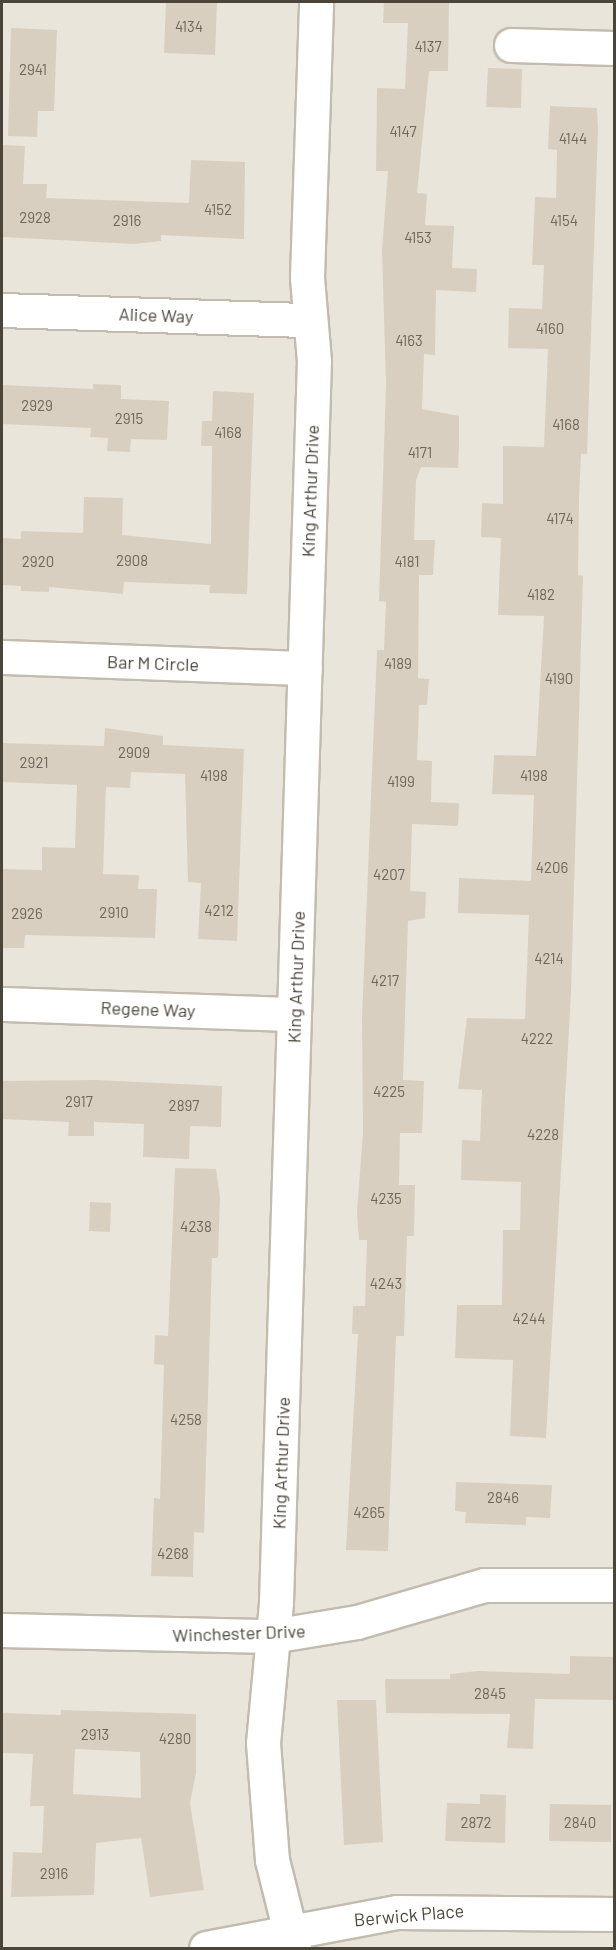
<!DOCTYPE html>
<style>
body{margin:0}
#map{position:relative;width:616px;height:1950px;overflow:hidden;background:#f6f3ec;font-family:Barlow,sans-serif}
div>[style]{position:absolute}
.residential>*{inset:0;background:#eae5da}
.building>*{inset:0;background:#d8cfc1}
.roads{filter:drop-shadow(2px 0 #c2bbae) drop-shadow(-2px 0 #c2bbae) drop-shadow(0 2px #c2bbae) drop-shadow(0 -2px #c2bbae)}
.minor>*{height:33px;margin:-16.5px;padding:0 16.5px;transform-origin:16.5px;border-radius:16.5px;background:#fff}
span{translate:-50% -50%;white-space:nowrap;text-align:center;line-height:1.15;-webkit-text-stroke:4.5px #fff;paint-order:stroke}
.number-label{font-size:15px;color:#6e675b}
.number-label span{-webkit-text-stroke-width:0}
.street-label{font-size:18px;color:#4b4439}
.frame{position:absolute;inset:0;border:3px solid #4b4439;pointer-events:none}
</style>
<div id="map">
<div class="residential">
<div style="clip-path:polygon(2px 2px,614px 2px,614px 1948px,2px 1948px)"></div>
</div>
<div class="building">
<div style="clip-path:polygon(166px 2px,217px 2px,215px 55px,164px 53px)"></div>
<div style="clip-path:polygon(384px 2px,449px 2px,448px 71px,429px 71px,417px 193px,427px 194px,425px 225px,454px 226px,452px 268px,477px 269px,476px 292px,436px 290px,435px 355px,424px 354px,422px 409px,459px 416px,459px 443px,458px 468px,421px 467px,416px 480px,414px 540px,435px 540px,433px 575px,419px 575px,418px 678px,429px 679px,427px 705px,419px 705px,417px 760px,432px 761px,431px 802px,459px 803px,458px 826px,412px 824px,410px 891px,426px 892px,425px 918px,408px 921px,403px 1080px,424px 1081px,422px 1133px,400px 1133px,399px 1185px,415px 1185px,414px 1236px,407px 1236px,404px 1336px,396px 1336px,388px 1551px,346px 1550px,358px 1334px,352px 1334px,353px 1306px,365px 1306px,367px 1240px,359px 1240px,357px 1212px,363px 1132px,362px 1018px,377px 650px,384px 650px,386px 602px,379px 601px,386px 384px,382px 250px,388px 171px,376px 171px,377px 88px,405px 89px,408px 23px,383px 23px)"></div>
<div style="clip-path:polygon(11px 28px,57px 30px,54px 111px,38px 111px,37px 137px,8px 136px)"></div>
<div style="clip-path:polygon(488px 68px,522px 69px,521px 108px,486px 107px)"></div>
<div style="clip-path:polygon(550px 106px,597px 108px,598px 128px,587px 454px,581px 454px,579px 500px,578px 575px,583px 576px,571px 993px,546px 1438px,510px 1436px,513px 1360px,455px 1358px,457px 1305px,502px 1305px,503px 1230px,520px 1230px,521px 1182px,461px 1180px,462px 1140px,480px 1141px,482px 1090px,458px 1089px,467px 1018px,525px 1019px,529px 915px,458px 913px,459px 878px,531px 881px,534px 795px,492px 794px,494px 755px,536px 756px,544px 616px,498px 615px,501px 538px,481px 537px,482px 503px,503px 504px,503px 446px,544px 447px,548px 349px,508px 348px,509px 308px,542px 309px,544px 265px,532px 265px,535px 197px,556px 198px,557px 150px,548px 149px)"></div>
<div style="clip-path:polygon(2px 145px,25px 146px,23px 184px,47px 184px,46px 198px,189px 203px,191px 160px,245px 162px,244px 239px,161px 235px,161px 241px,134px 244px,2px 237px)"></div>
<div style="clip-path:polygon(93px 384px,121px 385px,121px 399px,169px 401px,167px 440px,131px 439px,130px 452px,107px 451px,108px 438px,90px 437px,91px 428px,2px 424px,2px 385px,93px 389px)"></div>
<div style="clip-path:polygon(213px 391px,254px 393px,247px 594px,209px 593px,210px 585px,124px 582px,123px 594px,49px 587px,49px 592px,21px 591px,21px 586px,2px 585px,2px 538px,21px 539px,21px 531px,83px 533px,84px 497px,123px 498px,122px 535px,211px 544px,212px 446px,201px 446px,202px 421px,212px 421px)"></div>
<div style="clip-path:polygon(105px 728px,163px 736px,163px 745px,244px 749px,237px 941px,198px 939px,201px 883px,188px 882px,185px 774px,131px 772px,130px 788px,106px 787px,103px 874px,139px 875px,138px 889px,157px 889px,155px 938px,25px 935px,24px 948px,2px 948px,2px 869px,42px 870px,42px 847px,75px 848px,77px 785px,2px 782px,2px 743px,104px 746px)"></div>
<div style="clip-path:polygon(96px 1080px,222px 1086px,221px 1127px,190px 1126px,189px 1159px,143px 1157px,144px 1124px,94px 1122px,94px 1136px,68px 1136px,69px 1122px,2px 1119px,2px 1081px)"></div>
<div style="clip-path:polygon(175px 1168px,216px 1169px,220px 1197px,218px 1258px,212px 1258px,204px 1533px,194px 1532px,193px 1577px,151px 1576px,154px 1498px,160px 1499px,164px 1365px,154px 1364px,155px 1335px,168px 1336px)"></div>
<div style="clip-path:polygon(90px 1202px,111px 1203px,110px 1232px,89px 1231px)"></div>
<div style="clip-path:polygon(456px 1482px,552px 1485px,550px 1518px,526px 1517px,526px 1525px,465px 1523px,466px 1512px,455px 1511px)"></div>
<div style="clip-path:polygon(570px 1656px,615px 1657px,615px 1700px,535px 1699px,533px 1749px,507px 1748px,510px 1714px,386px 1713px,385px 1679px,450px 1679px,450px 1674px,478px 1671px,570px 1674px)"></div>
<div style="clip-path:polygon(337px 1700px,376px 1700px,383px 1842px,344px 1845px)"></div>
<div style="clip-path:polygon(evenodd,61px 1710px,196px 1714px,196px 1773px,190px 1803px,204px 1890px,150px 1897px,141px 1838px,96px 1843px,94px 1895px,11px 1897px,13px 1852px,42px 1853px,44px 1806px,30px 1806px,33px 1754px,2px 1753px,2px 1713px,61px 1715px,61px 1710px,75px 1749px,140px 1752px,141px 1798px,73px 1794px,75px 1749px)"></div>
<div style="clip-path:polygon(480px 1794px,506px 1795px,505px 1843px,445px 1841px,447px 1803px,480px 1804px)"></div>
<div style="clip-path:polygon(550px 1804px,611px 1805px,611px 1842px,549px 1841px)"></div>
</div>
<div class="roads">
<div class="minor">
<div style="left:511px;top:45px;width:103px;rotate:1.7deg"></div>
<div style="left:2px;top:310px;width:308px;rotate:1.9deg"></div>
<div style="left:2px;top:657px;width:303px;rotate:2.1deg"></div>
<div style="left:2px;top:1004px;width:292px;rotate:2deg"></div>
<div style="left:2px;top:1630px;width:270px;rotate:1.3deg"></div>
<div style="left:272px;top:1636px;width:86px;rotate:-9.4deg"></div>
<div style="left:357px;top:1622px;width:132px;rotate:-16.2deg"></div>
<div style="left:484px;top:1585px;width:130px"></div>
<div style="left:206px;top:1948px;width:194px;rotate:-10.7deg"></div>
<div style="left:397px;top:1912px;width:217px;rotate:0.5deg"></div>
<div style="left:294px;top:1948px;width:91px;rotate:-104deg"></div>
<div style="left:272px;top:1860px;width:117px;rotate:-94.4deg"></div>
<div style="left:263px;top:1743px;width:142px;rotate:-84.7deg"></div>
<div style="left:276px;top:1602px;width:588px;rotate:-88.25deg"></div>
<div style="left:294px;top:1014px;width:653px;rotate:-88.25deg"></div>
<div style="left:314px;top:361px;width:84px;rotate:-94.8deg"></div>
<div style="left:307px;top:277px;width:275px;rotate:-88.1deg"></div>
</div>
</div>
<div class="number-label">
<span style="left:189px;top:27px">4134</span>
<span style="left:428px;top:47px">4137</span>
<span style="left:33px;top:70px">2941</span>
<span style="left:403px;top:132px">4147</span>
<span style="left:573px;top:139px">4144</span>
<span style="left:218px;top:210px">4152</span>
<span style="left:35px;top:218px">2928</span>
<span style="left:127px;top:221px">2916</span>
<span style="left:564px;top:221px">4154</span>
<span style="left:418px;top:238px">4153</span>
<span style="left:550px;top:329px">4160</span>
<span style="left:409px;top:341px">4163</span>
<span style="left:37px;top:406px">2929</span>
<span style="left:129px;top:419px">2915</span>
<span style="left:566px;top:425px">4168</span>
<span style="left:228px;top:433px">4168</span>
<span style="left:420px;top:453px">4171</span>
<span style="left:560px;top:519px">4174</span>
<span style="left:132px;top:561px">2908</span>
<span style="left:38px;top:562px">2920</span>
<span style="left:407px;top:562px">4181</span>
<span style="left:541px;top:595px">4182</span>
<span style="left:398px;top:664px">4189</span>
<span style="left:559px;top:679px">4190</span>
<span style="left:134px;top:753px">2909</span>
<span style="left:34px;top:763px">2921</span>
<span style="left:214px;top:776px">4198</span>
<span style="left:534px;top:776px">4198</span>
<span style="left:401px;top:782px">4199</span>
<span style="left:552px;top:868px">4206</span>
<span style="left:389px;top:875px">4207</span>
<span style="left:219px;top:911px">4212</span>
<span style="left:114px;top:913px">2910</span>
<span style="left:27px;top:914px">2926</span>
<span style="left:549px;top:959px">4214</span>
<span style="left:385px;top:981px">4217</span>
<span style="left:537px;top:1039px">4222</span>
<span style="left:389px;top:1092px">4225</span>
<span style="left:79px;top:1102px">2917</span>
<span style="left:184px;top:1106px">2897</span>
<span style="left:543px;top:1135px">4228</span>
<span style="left:386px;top:1199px">4235</span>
<span style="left:196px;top:1227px">4238</span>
<span style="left:386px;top:1284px">4243</span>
<span style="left:529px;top:1319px">4244</span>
<span style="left:186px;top:1420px">4258</span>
<span style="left:503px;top:1498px">2846</span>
<span style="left:369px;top:1513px">4265</span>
<span style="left:173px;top:1554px">4268</span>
<span style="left:490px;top:1694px">2845</span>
<span style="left:95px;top:1735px">2913</span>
<span style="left:175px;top:1739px">4280</span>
<span style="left:476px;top:1823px">2872</span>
<span style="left:580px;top:1823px">2840</span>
<span style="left:54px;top:1874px">2916</span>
</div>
<div class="street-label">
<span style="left:156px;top:315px;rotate:2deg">Alice Way</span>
<span style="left:310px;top:491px;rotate:-88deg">King Arthur Drive</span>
<span style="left:153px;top:663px;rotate:2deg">Bar M Circle</span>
<span style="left:296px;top:977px;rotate:-88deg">King Arthur Drive</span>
<span style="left:148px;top:1009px;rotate:2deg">Regene Way</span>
<span style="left:281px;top:1463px;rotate:-88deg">King Arthur Drive</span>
<span style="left:239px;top:1633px;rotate:-2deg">Winchester Drive</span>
<span style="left:409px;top:1915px;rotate:-5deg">Berwick Place</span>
</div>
<div class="frame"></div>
</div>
